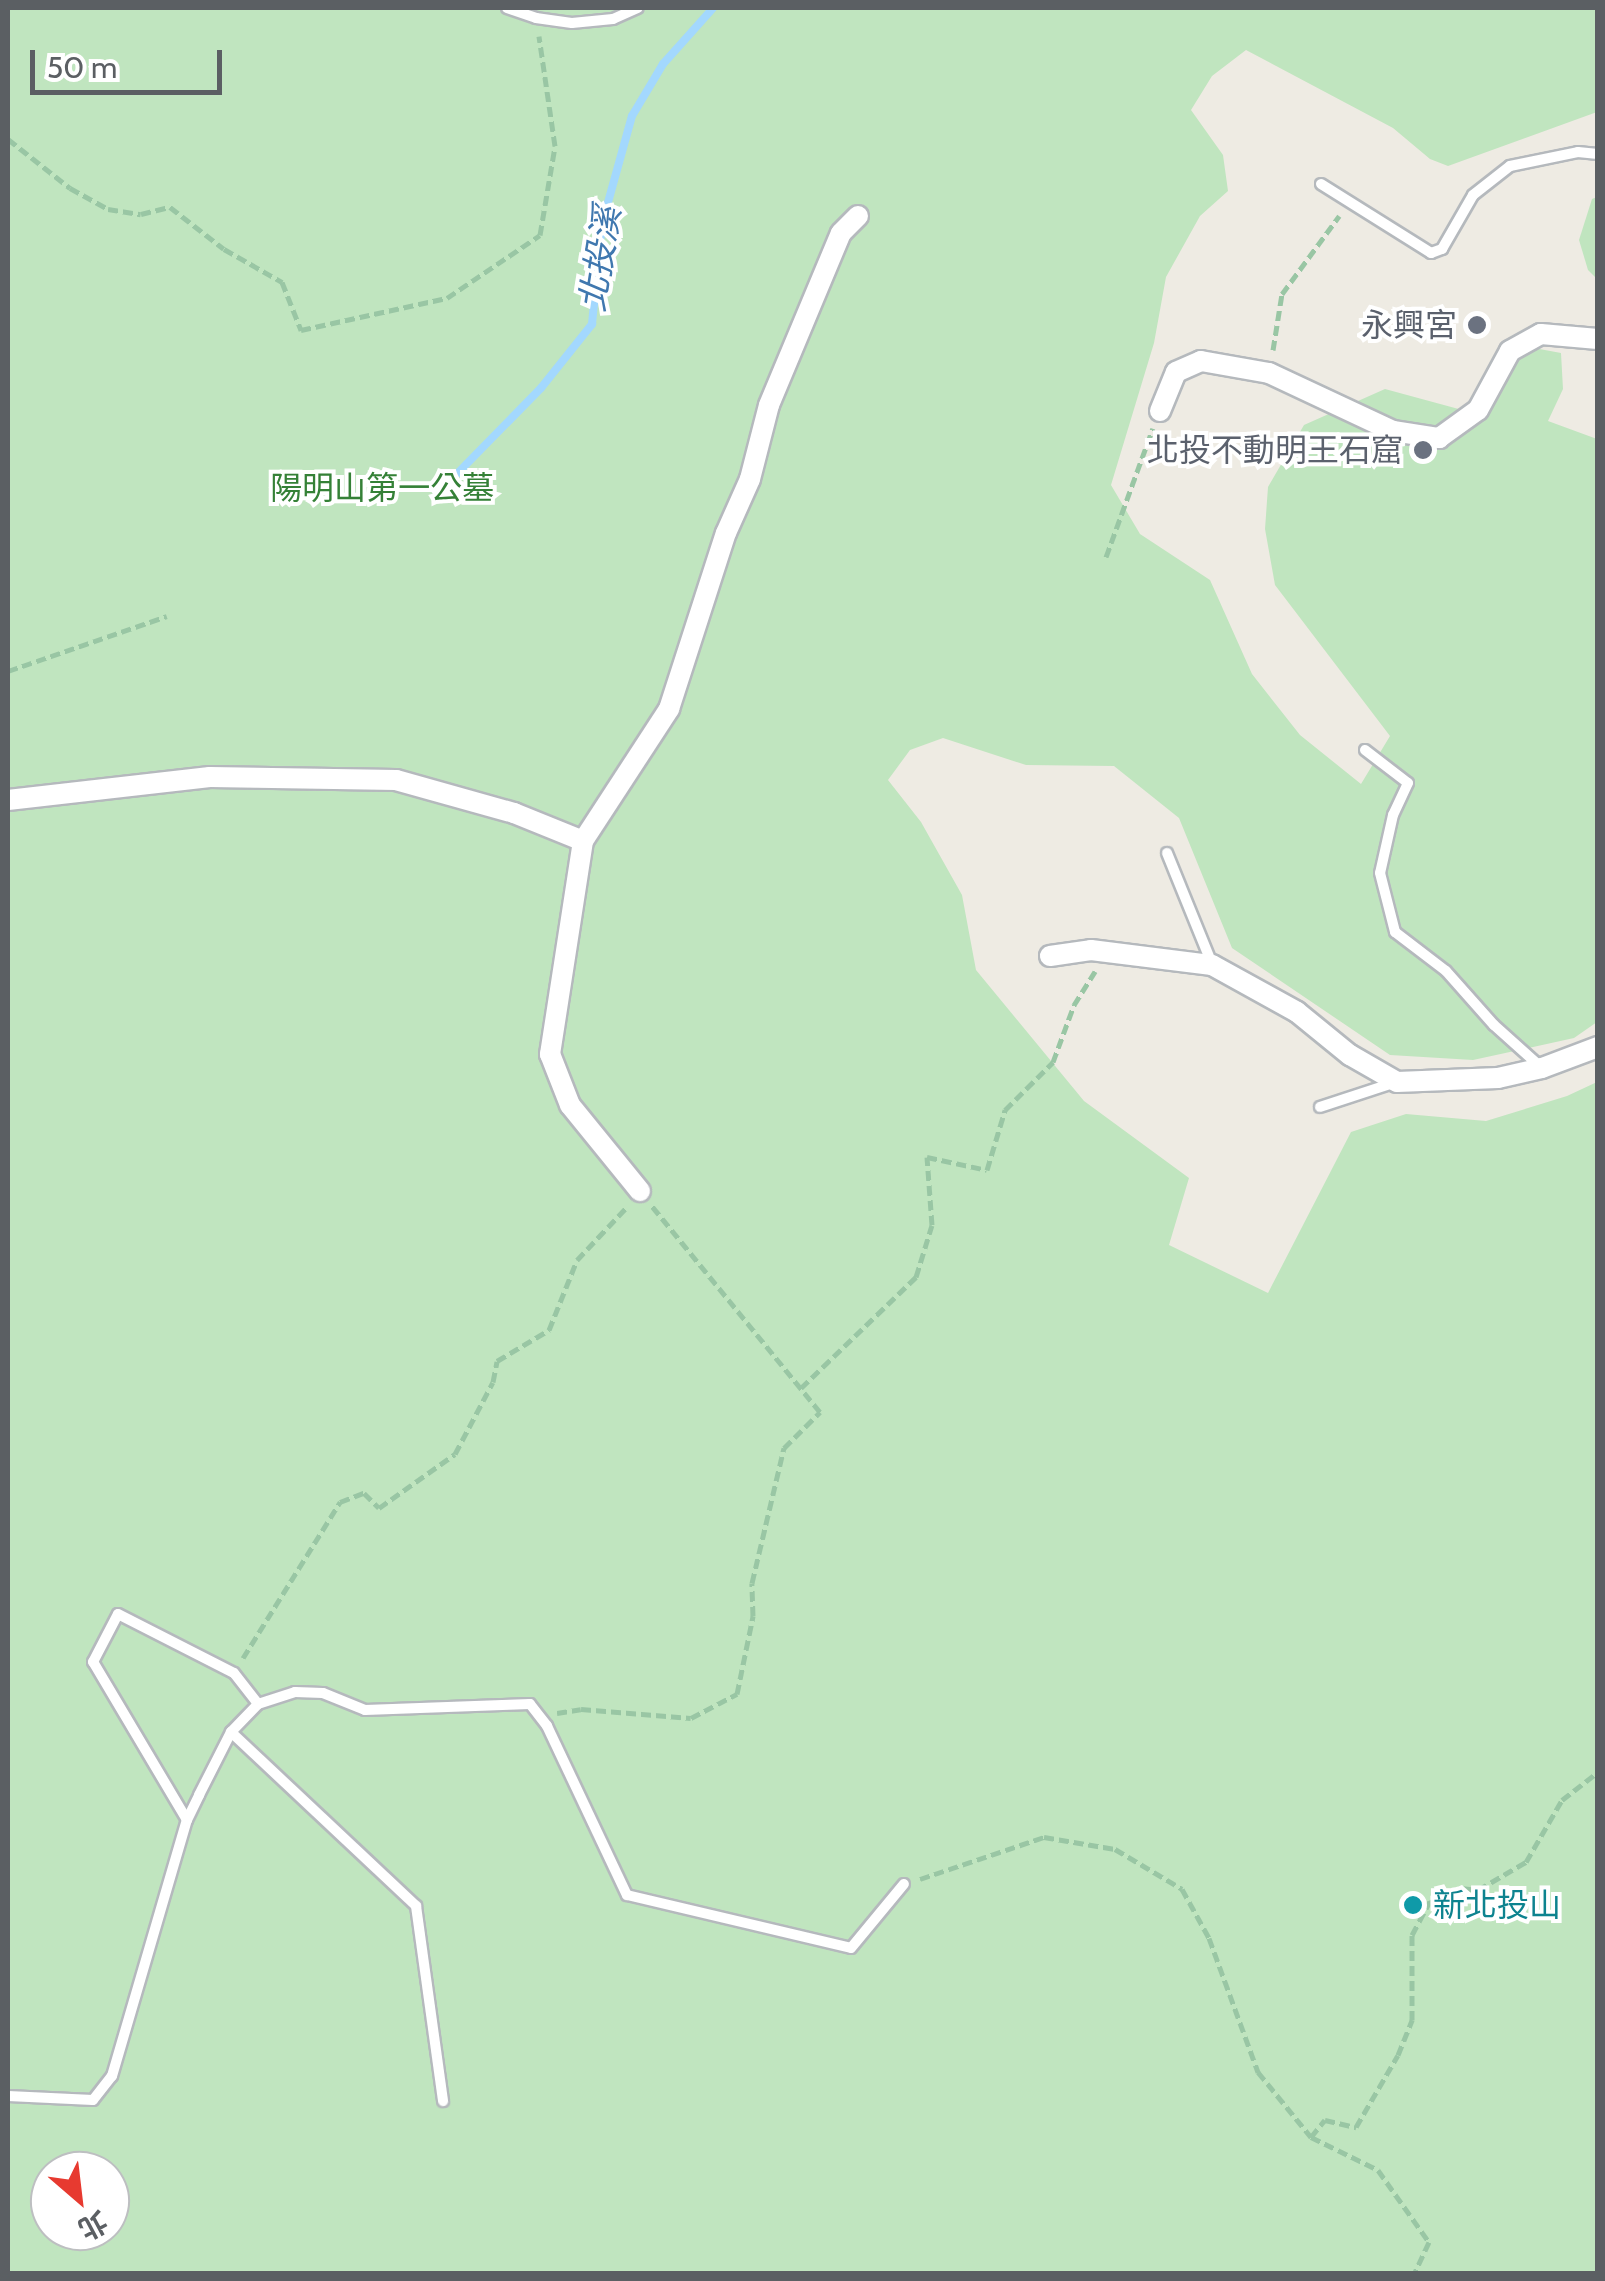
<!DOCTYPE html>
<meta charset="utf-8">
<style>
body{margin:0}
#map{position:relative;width:1605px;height:2281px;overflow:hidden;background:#eeebe3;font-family:Cabin,"Noto Sans TC",sans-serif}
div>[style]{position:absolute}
.green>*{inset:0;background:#c0e5bf}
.stream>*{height:8px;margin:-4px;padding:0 4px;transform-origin:4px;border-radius:4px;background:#a3d8fe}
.path>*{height:5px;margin-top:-2.5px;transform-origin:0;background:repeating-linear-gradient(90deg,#99c6a4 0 10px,transparent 0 15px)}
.roads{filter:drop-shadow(2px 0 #b5b9bd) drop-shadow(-2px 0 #b5b9bd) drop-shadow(0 2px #b5b9bd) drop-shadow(0 -2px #b5b9bd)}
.lane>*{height:10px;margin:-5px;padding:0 5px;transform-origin:5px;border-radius:5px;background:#fff}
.street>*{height:20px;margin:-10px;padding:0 10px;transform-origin:10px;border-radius:10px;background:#fff}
.dots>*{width:28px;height:28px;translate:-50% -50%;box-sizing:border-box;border:5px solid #fff;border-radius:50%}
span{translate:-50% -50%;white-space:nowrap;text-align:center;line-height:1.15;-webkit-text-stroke:8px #fff;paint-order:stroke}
.worship-label{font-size:32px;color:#5b616d}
.right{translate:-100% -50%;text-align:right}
.park-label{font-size:32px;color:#358137}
.culture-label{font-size:32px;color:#0d838f}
.left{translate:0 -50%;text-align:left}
.water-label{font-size:35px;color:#4078af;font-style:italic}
.frame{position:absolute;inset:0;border:10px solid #5b5f63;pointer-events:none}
.north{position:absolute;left:30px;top:2151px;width:100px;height:100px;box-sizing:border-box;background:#fff;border:2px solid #bdbfc1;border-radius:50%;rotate:152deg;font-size:28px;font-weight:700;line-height:40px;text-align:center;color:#5b5f63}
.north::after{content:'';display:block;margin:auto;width:35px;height:45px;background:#e73a30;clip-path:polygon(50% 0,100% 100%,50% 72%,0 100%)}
.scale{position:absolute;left:30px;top:50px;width:192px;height:45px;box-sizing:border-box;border:5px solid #5b5f63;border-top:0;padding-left:12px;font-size:30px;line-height:35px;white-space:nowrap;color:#5b5f63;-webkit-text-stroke:8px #fff;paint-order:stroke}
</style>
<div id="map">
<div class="green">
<div style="clip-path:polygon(evenodd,8px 8px,1597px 8px,1597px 112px,1448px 166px,1430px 159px,1393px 128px,1246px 50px,1212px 76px,1191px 110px,1223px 155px,1228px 191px,1200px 216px,1166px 277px,1154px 343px,1111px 485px,1140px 534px,1210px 580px,1252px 674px,1300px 735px,1361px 784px,1390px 736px,1275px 585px,1265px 529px,1268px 487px,1304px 425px,1385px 389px,1488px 417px,1516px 361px,1534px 348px,1561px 353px,1563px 389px,1548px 421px,1597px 439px,1597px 1022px,1574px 1038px,1473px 1060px,1390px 1055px,1232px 948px,1179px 818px,1114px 766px,1026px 765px,943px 738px,910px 750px,888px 780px,921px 822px,962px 895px,976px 970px,1084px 1101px,1189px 1178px,1169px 1245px,1268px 1293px,1351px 1132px,1406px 1114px,1486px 1121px,1567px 1096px,1597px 1082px,1597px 2273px,8px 2274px,8px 8px,50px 2171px,110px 2171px,110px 2231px,50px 2231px,50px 2171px)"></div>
<div style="clip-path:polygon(1597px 197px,1597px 279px,1588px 270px,1579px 240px,1592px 199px)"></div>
</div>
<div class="stream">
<div style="left:446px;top:485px;width:136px;rotate:-45.6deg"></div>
<div style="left:541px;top:388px;width:82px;rotate:-51.4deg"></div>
<div style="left:592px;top:324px;width:100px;rotate:-84.3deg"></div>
<div style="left:602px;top:224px;width:112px;rotate:-74.5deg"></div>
<div style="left:632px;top:116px;width:61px;rotate:-59.2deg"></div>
<div style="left:663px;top:64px;width:75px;rotate:-48.2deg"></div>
</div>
<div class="path">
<div style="left:8px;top:139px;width:79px;rotate:38.3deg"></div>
<div style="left:70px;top:188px;width:43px;rotate:28.9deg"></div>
<div style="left:108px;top:209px;width:33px;rotate:9deg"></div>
<div style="left:141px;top:214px;width:30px;rotate:-14deg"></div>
<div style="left:170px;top:207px;width:68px;rotate:37.9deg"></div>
<div style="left:224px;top:249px;width:67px;rotate:29.6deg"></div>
<div style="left:282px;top:282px;width:52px;rotate:68.4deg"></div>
<div style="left:301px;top:330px;width:149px;rotate:-12.4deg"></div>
<div style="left:447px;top:298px;width:112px;rotate:-34.1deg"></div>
<div style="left:540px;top:235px;width:90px;rotate:-80.4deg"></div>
<div style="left:555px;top:146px;width:111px;rotate:-98.3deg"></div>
<div style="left:1273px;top:350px;width:57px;rotate:-80.9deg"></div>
<div style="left:1282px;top:294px;width:97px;rotate:-53.8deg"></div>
<div style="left:1106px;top:557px;width:137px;rotate:-70deg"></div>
<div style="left:8px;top:671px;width:168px;rotate:-19.1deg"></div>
<div style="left:801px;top:1388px;width:160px;rotate:-44deg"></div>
<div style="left:916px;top:1277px;width:54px;rotate:-72.9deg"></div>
<div style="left:932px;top:1225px;width:68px;rotate:-94.2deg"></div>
<div style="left:927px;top:1157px;width:61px;rotate:12.2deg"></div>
<div style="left:987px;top:1170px;width:63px;rotate:-73.3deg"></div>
<div style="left:1005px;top:1110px;width:68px;rotate:-45deg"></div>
<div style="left:1053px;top:1062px;width:61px;rotate:-69.8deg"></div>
<div style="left:1074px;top:1005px;width:40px;rotate:-58deg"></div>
<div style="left:243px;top:1658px;width:184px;rotate:-58.1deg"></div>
<div style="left:340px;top:1502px;width:26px;rotate:-21deg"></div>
<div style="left:364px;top:1493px;width:21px;rotate:45deg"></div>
<div style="left:379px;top:1508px;width:93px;rotate:-35.4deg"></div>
<div style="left:455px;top:1454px;width:81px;rotate:-62.2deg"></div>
<div style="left:493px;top:1382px;width:21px;rotate:-79deg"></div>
<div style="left:497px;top:1361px;width:61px;rotate:-30.8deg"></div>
<div style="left:549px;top:1330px;width:75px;rotate:-68.2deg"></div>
<div style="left:577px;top:1260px;width:71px;rotate:-46.7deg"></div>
<div style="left:557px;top:1713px;width:24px;rotate:-9deg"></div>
<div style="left:581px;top:1709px;width:110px;rotate:4.7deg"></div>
<div style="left:691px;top:1718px;width:52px;rotate:-27.6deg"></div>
<div style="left:737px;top:1694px;width:80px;rotate:-78.4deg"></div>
<div style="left:753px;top:1616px;width:33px;rotate:-92deg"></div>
<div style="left:752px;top:1583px;width:139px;rotate:-76.7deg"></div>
<div style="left:784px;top:1448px;width:51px;rotate:-45deg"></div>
<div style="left:820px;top:1412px;width:266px;rotate:-129.2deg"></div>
<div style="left:920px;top:1879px;width:131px;rotate:-18.7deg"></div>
<div style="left:1044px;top:1837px;width:72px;rotate:9.6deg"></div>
<div style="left:1115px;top:1849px;width:78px;rotate:30.8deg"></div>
<div style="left:1182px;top:1889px;width:56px;rotate:61.1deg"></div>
<div style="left:1209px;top:1938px;width:143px;rotate:69.9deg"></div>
<div style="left:1258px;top:2072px;width:84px;rotate:50.8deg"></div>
<div style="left:1311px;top:2137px;width:75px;rotate:26.2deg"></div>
<div style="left:1378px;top:2170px;width:88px;rotate:54.7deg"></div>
<div style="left:1429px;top:2242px;width:35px;rotate:115deg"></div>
<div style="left:1429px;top:1903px;width:35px;rotate:-25deg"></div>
<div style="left:1461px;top:1888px;width:17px;rotate:7deg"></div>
<div style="left:1478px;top:1890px;width:56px;rotate:-30.3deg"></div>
<div style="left:1526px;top:1862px;width:72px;rotate:-59.9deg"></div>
<div style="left:1562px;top:1800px;width:46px;rotate:-37.9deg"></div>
<div style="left:1311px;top:2137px;width:22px;rotate:-51deg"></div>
<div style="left:1325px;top:2120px;width:32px;rotate:13deg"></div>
<div style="left:1356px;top:2127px;width:83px;rotate:-59.7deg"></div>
<div style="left:1398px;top:2055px;width:38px;rotate:-68deg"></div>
<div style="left:1412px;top:2020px;width:85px;rotate:-90deg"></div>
<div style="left:1412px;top:1935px;width:38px;rotate:-62deg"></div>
</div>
<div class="roads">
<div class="lane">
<div style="left:507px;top:8px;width:31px;rotate:19deg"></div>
<div style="left:536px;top:18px;width:36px;rotate:8deg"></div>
<div style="left:572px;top:23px;width:41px;rotate:-5.6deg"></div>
<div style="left:613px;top:19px;width:27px;rotate:-24deg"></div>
<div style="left:1321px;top:184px;width:130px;rotate:32.1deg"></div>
<div style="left:1431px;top:253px;width:12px;rotate:-20deg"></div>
<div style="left:1442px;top:249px;width:62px;rotate:-60.1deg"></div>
<div style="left:1473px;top:195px;width:47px;rotate:-38.1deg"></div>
<div style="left:1510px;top:166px;width:69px;rotate:-11.6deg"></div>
<div style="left:1578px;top:152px;width:20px;rotate:6deg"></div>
<div style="left:1365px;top:750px;width:54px;rotate:37.5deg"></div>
<div style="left:1408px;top:783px;width:35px;rotate:115deg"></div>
<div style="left:1393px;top:815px;width:59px;rotate:102.6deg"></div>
<div style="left:1380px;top:873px;width:61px;rotate:75.7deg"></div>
<div style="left:1395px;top:932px;width:64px;rotate:37.4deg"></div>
<div style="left:1446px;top:971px;width:72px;rotate:48.4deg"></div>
<div style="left:1494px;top:1025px;width:64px;rotate:41.9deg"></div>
<div style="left:1167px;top:853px;width:120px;rotate:67.9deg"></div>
<div style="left:1320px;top:1107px;width:80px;rotate:-18.2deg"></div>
<div style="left:231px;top:1732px;width:254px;rotate:43.2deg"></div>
<div style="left:416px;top:1906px;width:197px;rotate:82.1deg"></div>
<div style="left:187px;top:1820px;width:184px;rotate:-120.7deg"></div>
<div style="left:93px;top:1662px;width:54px;rotate:-62.5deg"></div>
<div style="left:118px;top:1614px;width:130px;rotate:27deg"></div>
<div style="left:234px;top:1673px;width:39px;rotate:52deg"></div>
<div style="left:8px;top:2096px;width:85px;rotate:2.7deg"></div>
<div style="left:93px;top:2100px;width:31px;rotate:-52deg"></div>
<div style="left:112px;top:2076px;width:267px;rotate:-73.7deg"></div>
<div style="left:187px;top:1820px;width:28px;rotate:-64deg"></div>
<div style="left:199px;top:1795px;width:71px;rotate:-63.1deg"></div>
<div style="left:231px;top:1732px;width:39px;rotate:-46deg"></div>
<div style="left:258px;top:1704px;width:39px;rotate:-18deg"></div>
<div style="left:295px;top:1692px;width:28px;rotate:2deg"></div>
<div style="left:323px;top:1693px;width:45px;rotate:22deg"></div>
<div style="left:365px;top:1710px;width:165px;rotate:-2.1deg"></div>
<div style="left:530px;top:1704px;width:28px;rotate:52deg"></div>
<div style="left:547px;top:1726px;width:187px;rotate:64.7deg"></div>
<div style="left:627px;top:1895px;width:230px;rotate:13.3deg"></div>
<div style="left:851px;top:1948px;width:83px;rotate:-50.4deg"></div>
</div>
<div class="street">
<div style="left:1160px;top:411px;width:42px;rotate:-67.7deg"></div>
<div style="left:1176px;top:372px;width:27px;rotate:-24deg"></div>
<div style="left:1201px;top:361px;width:69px;rotate:10deg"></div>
<div style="left:1269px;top:373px;width:137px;rotate:25.1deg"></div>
<div style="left:1393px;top:431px;width:47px;rotate:8.7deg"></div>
<div style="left:1439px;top:438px;width:48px;rotate:-35.7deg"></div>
<div style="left:1478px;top:410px;width:67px;rotate:-61.5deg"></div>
<div style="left:1510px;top:351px;width:35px;rotate:-29deg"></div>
<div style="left:1541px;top:334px;width:57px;rotate:5deg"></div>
<div style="left:8px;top:800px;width:203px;rotate:-6.5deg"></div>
<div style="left:210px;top:777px;width:186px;rotate:0.9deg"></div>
<div style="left:396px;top:780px;width:123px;rotate:15.6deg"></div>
<div style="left:514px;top:813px;width:74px;rotate:22.1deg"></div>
<div style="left:583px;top:841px;width:216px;rotate:98.8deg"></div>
<div style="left:550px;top:1054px;width:55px;rotate:68.6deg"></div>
<div style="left:570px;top:1105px;width:111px;rotate:50.9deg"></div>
<div style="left:583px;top:841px;width:158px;rotate:-56.9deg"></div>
<div style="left:669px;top:709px;width:185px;rotate:-72.1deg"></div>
<div style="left:726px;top:533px;width:59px;rotate:-66deg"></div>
<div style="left:750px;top:479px;width:76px;rotate:-75.6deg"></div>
<div style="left:769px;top:405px;width:186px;rotate:-67.3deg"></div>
<div style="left:841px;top:233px;width:24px;rotate:-45deg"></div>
<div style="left:1050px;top:956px;width:41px;rotate:-8.3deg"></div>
<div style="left:1091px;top:950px;width:122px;rotate:7.1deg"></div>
<div style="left:1212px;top:965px;width:97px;rotate:28.9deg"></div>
<div style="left:1297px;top:1012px;width:68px;rotate:39.1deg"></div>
<div style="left:1350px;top:1055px;width:54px;rotate:29.9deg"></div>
<div style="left:1397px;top:1082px;width:101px;rotate:-2.3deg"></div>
<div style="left:1498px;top:1078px;width:45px;rotate:-12.8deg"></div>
<div style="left:1542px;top:1068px;width:60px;rotate:-20.6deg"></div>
</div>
</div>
<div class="dots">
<div style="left:1477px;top:325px;background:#6b7280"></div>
<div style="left:1423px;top:450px;background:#6b7280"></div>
<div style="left:1413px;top:1905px;background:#0f9aa8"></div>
</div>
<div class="worship-label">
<span class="right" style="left:1457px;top:325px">永興宮</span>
<span class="right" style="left:1403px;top:450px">北投不動明王石窟</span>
</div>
<div class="park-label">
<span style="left:382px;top:488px">陽明山第一公墓</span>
</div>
<div class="culture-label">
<span class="left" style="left:1433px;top:1905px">新北投山</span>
</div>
<div class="water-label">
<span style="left:600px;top:259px;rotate:-81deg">北投溪</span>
</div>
<div class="frame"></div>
<div class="north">北</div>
<div class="scale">50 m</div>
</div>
